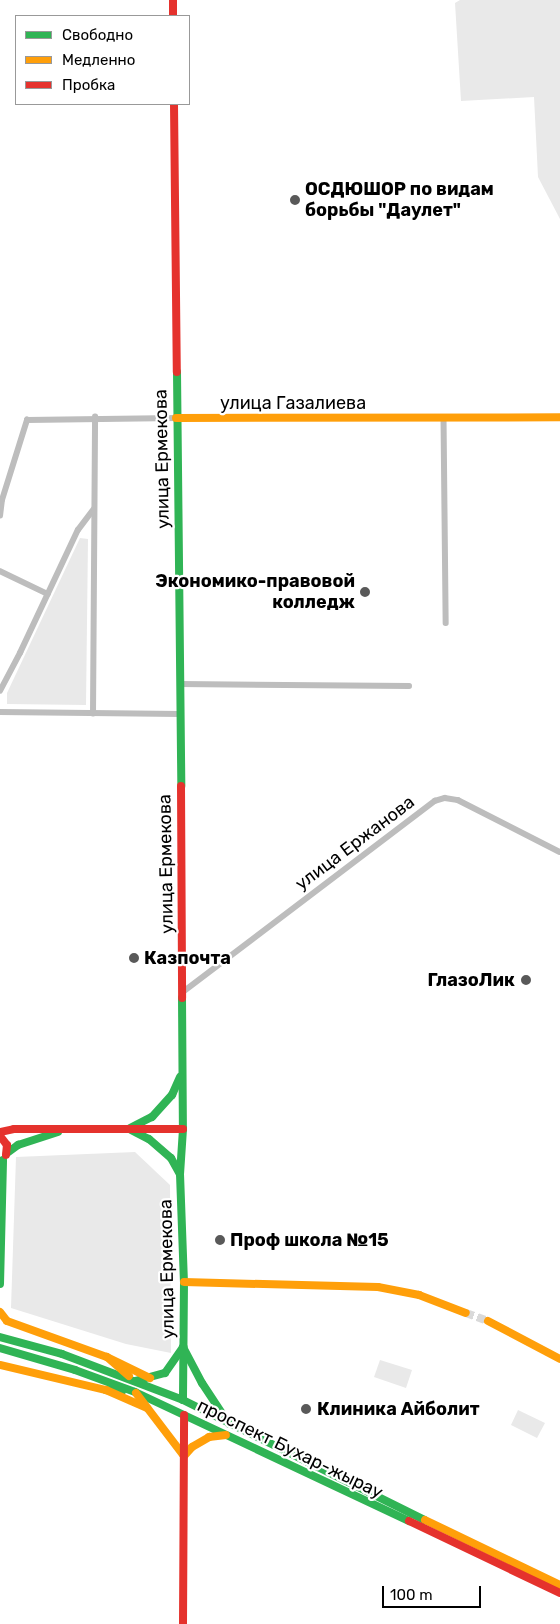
<!DOCTYPE html>
<meta charset="utf-8">
<style>
body{margin:0}
#map{position:relative;width:560px;height:1624px;overflow:hidden;background:#fff;font-family:Rubik,sans-serif}
div>[style]{position:absolute}
.green>*{inset:0;background:#e9e9e9}
.secondary-tunnel>*{height:8px;margin-top:-4px;transform-origin:0;background:repeating-linear-gradient(90deg,#d9d9d9 0 8px,transparent 0 12px)}
.street>*{height:5.5px;margin:-2.75px;padding:0 2.75px;transform-origin:2.75px;border-radius:2.75px;background:#bdbdbd}
.fast>*{height:8px;margin:-4px;padding:0 4px;transform-origin:4px;border-radius:4px;background:#30b455}
.slow>*{height:8px;margin:-4px;padding:0 4px;transform-origin:4px;border-radius:4px;background:#ff9f0a}
.jam>*{height:8px;margin:-4px;padding:0 4px;transform-origin:4px;border-radius:4px;background:#e5322d}
.dots>*{width:14px;height:14px;translate:-50% -50%;box-sizing:border-box;border:2px solid #fff;border-radius:50%}
span{translate:-50% -50%;white-space:nowrap;text-align:center;line-height:1.15;-webkit-text-stroke:4.5px #fff;paint-order:stroke}
.poi-label{font-size:18px;color:#000;font-weight:700}
.left{translate:0 -50%;text-align:left}
.right{translate:-100% -50%;text-align:right}
.street-label{font-size:18px;color:#000}
.legend{position:absolute;left:15px;top:15px;width:175px;height:90px;box-sizing:border-box;background:#fff;border:1px solid #999;margin:0;padding:6px 9px;list-style:none;font-size:15px;color:#000}
.legend li{display:flex;align-items:center;gap:10px;height:25px}
.legend b{width:25px;border:1px solid #999}
.scale{position:absolute;left:382px;top:1586px;width:99px;height:22px;box-sizing:border-box;border:2px solid #000;border-top:0;padding-left:6px;font-size:15px;line-height:18px;white-space:nowrap;color:#000;-webkit-text-stroke:4px #fff;paint-order:stroke}
</style>
<div id="map">
<div class="green">
<div style="clip-path:polygon(460px 0,560px 0,560px 219px,538px 177px,534px 97px,461px 101px,455px 3px)"></div>
<div style="clip-path:polygon(80px 538px,88px 539px,86px 705px,7px 704px,7px 693px)"></div>
<div style="clip-path:polygon(135px 1152px,170px 1185px,171px 1353px,126px 1344px,11px 1308px,16px 1157px)"></div>
<div style="clip-path:polygon(380px 1360px,412px 1370px,406px 1388px,374px 1377px)"></div>
<div style="clip-path:polygon(518px 1410px,545px 1423px,537px 1438px,511px 1425px)"></div>
</div>
<div class="secondary-tunnel">
<div style="left:466px;top:1313px;width:23px;rotate:20deg"></div>
</div>
<div class="street">
<div style="left:444px;top:417px;width:206px;rotate:89.4deg"></div>
<div style="left:0;top:516px;width:16px;rotate:-83deg"></div>
<div style="left:2px;top:500px;width:84px;rotate:-72.6deg"></div>
<div style="left:27px;top:420px;width:149px;rotate:-0.8deg"></div>
<div style="left:0;top:571px;width:53px;rotate:25.6deg"></div>
<div style="left:180px;top:684px;width:229px;rotate:0.5deg"></div>
<div style="left:0;top:691px;width:43px;rotate:-62.2deg"></div>
<div style="left:20px;top:653px;width:136px;rotate:-64.8deg"></div>
<div style="left:78px;top:530px;width:26px;rotate:-53deg"></div>
<div style="left:0;top:712px;width:180px;rotate:0.6deg"></div>
<div style="left:93px;top:714px;width:297px;rotate:-89.6deg"></div>
<div style="left:183px;top:992px;width:316px;rotate:-37.2deg"></div>
<div style="left:435px;top:801px;width:10px;rotate:-17deg"></div>
<div style="left:445px;top:798px;width:13px;rotate:9deg"></div>
<div style="left:458px;top:800px;width:114px;rotate:27deg"></div>
</div>
<div class="fast">
<div style="left:177px;top:372px;width:414px;rotate:89.4deg"></div>
<div style="left:182px;top:998px;width:131px;rotate:89.6deg"></div>
<div style="left:183px;top:1129px;width:45px;rotate:93.8deg"></div>
<div style="left:180px;top:1174px;width:108px;rotate:87.9deg"></div>
<div style="left:184px;top:1282px;width:118px;rotate:90.5deg"></div>
<div style="left:130px;top:1128px;width:25px;rotate:-27deg"></div>
<div style="left:152px;top:1117px;width:30px;rotate:-48deg"></div>
<div style="left:172px;top:1095px;width:20px;rotate:-66deg"></div>
<div style="left:131px;top:1130px;width:20px;rotate:27deg"></div>
<div style="left:149px;top:1139px;width:29px;rotate:41deg"></div>
<div style="left:171px;top:1158px;width:18px;rotate:61deg"></div>
<div style="left:7px;top:1153px;width:14px;rotate:-36deg"></div>
<div style="left:18px;top:1145px;width:42px;rotate:-18deg"></div>
<div style="left:0;top:1284px;width:124px;rotate:-88.6deg"></div>
<div style="left:0;top:1337px;width:64px;rotate:15.3deg"></div>
<div style="left:62px;top:1354px;width:129px;rotate:20.8deg"></div>
<div style="left:183px;top:1400px;width:270px;rotate:26.4deg"></div>
<div style="left:183px;top:1347px;width:41px;rotate:62.2deg"></div>
<div style="left:202px;top:1383px;width:49px;rotate:56.6deg"></div>
<div style="left:0;top:1348px;width:78px;rotate:16.3deg"></div>
<div style="left:75px;top:1370px;width:64px;rotate:20.1deg"></div>
<div style="left:135px;top:1392px;width:303px;rotate:25.2deg"></div>
<div style="left:135px;top:1381px;width:31px;rotate:-15deg"></div>
<div style="left:165px;top:1373px;width:32px;rotate:-55deg"></div>
<div style="left:106px;top:1390px;width:16px;rotate:4deg"></div>
</div>
<div class="slow">
<div style="left:176px;top:418px;width:384px;rotate:-0.1deg"></div>
<div style="left:184px;top:1282px;width:194px;rotate:1.5deg"></div>
<div style="left:378px;top:1287px;width:42px;rotate:11deg"></div>
<div style="left:419px;top:1295px;width:50px;rotate:21deg"></div>
<div style="left:0;top:1312px;width:11px;rotate:52deg"></div>
<div style="left:7px;top:1321px;width:106px;rotate:19.8deg"></div>
<div style="left:107px;top:1357px;width:48px;rotate:26deg"></div>
<div style="left:488px;top:1321px;width:81px;rotate:27.8deg"></div>
<div style="left:107px;top:1357px;width:29px;rotate:41deg"></div>
<div style="left:0;top:1365px;width:109px;rotate:13.3deg"></div>
<div style="left:106px;top:1390px;width:45px;rotate:23.7deg"></div>
<div style="left:136px;top:1393px;width:79px;rotate:52.7deg"></div>
<div style="left:184px;top:1456px;width:12px;rotate:-48deg"></div>
<div style="left:192px;top:1447px;width:20px;rotate:-30deg"></div>
<div style="left:209px;top:1437px;width:17px;rotate:-7deg"></div>
<div style="left:425px;top:1520px;width:150px;rotate:25.7deg"></div>
</div>
<div class="jam">
<div style="left:173px;top:0;width:16px;rotate:90deg"></div>
<div style="left:174px;top:104px;width:268px;rotate:89.4deg"></div>
<div style="left:181px;top:786px;width:212px;rotate:89.7deg"></div>
<div style="left:0;top:1132px;width:14px;rotate:-12deg"></div>
<div style="left:14px;top:1129px;width:169px"></div>
<div style="left:0;top:1136px;width:11px;rotate:52deg"></div>
<div style="left:7px;top:1145px;width:10px;rotate:96deg"></div>
<div style="left:409px;top:1521px;width:167px;rotate:25.5deg"></div>
<div style="left:183px;top:1624px;width:209px;rotate:-89.7deg"></div>
</div>
<div class="dots">
<div style="left:295px;top:200px;background:#595959"></div>
<div style="left:365px;top:592px;background:#595959"></div>
<div style="left:134px;top:958px;background:#595959"></div>
<div style="left:526px;top:980px;background:#595959"></div>
<div style="left:220px;top:1240px;background:#595959"></div>
<div style="left:306px;top:1409px;background:#595959"></div>
</div>
<div class="poi-label">
<span class="left" style="left:305px;top:200px">ОСДЮШОР по видам<br>борьбы "Даулет"</span>
<span class="right" style="left:355px;top:592px">Экономико-правовой<br>колледж</span>
<span class="left" style="left:144px;top:958px">Казпочта</span>
<span class="right" style="left:515px;top:980px">ГлазоЛик</span>
<span class="left" style="left:230px;top:1240px">Проф школа №15</span>
<span class="left" style="left:317px;top:1409px">Клиника Айболит</span>
</div>
<div class="street-label">
<span style="left:293px;top:403px">улица Газалиева</span>
<span style="left:162px;top:459px;rotate:-91deg">улица Ермекова</span>
<span style="left:355px;top:843px;rotate:-37deg">улица Ержанова</span>
<span style="left:166px;top:864px;rotate:-91deg">улица Ермекова</span>
<span style="left:167px;top:1269px;rotate:-91deg">улица Ермекова</span>
<span style="left:290px;top:1449px;rotate:26deg">проспект Бухар-жырау</span>
</div>
<ul class="legend">
<li><b style="height:6px;background:#30b455"></b>Свободно</li>
<li><b style="height:6px;background:#ff9f0a"></b>Медленно</li>
<li><b style="height:6px;background:#e5322d"></b>Пробка</li>
</ul>
<div class="scale">100 m</div>
</div>
